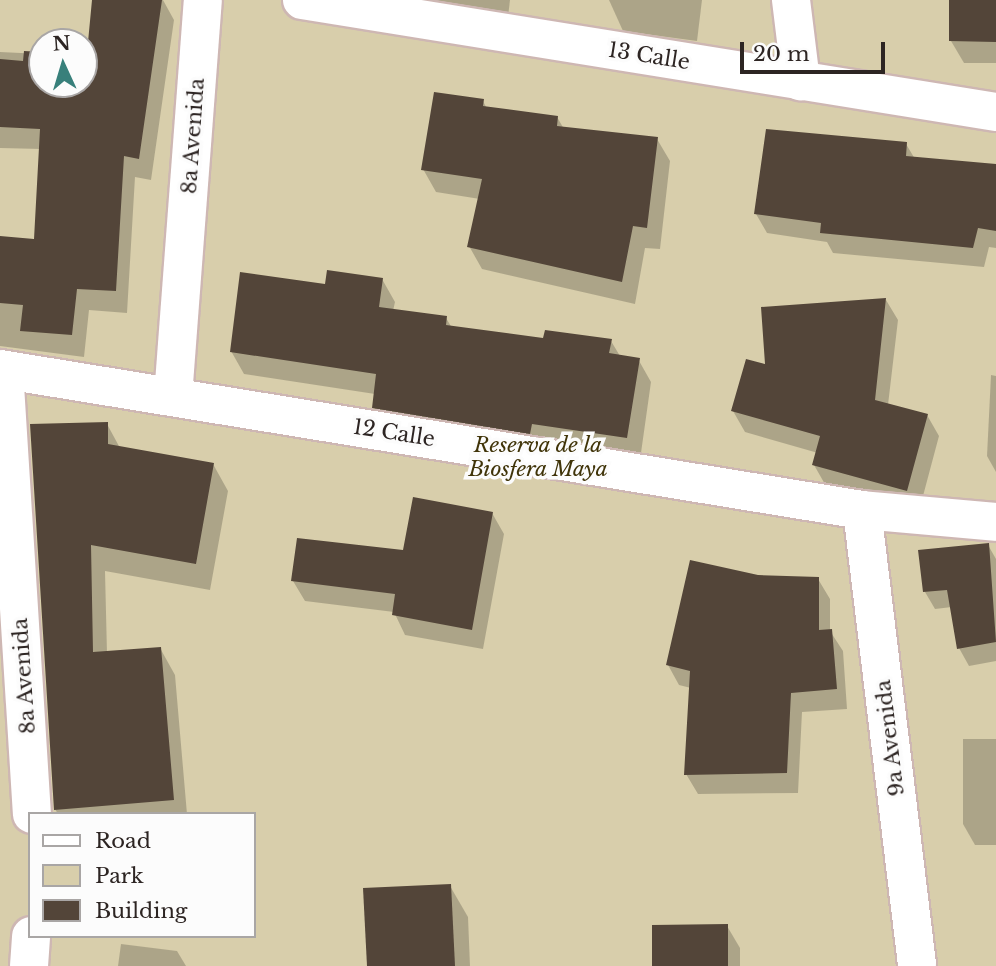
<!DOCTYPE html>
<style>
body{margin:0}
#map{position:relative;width:996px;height:966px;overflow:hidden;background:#feeae7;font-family:"Libre Baskerville",serif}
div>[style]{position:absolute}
.green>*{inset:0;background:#d8ceab}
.shadow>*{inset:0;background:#0003}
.building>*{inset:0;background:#534539}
.roads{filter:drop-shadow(2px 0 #ceb7b3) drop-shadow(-2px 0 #ceb7b3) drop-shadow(0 2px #ceb7b3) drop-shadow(0 -2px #ceb7b3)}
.street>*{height:38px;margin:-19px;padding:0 19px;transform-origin:19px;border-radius:19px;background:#fff}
span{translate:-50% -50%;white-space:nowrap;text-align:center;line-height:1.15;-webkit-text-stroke:7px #fcfcfc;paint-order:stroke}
.street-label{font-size:21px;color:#2d2523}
.park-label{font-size:21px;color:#403409;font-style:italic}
.legend{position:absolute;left:28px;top:812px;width:228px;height:126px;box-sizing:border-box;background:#fcfcfc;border:2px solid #a9a6a5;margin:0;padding:9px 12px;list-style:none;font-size:21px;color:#2d2523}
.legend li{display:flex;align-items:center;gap:14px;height:35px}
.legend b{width:35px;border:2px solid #a9a6a5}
.north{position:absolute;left:28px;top:28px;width:70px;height:70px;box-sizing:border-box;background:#fcfcfc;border:2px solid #a9a6a5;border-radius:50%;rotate:356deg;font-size:19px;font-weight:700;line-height:28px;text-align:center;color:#2d2523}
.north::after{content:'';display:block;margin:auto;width:24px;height:32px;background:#38807b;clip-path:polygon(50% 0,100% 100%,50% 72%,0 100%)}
.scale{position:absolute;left:740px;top:42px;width:145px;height:32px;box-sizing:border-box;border:4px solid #2d2523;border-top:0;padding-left:9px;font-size:21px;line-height:24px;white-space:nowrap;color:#2d2523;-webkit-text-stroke:5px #fcfcfc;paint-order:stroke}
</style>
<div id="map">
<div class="green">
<div style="clip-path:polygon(evenodd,0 0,996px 0,996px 966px,0 966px,0 0,42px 42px,84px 42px,84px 84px,42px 84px,42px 42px,0 0,30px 814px,254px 814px,254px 936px,30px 936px,30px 814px)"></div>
</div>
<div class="shadow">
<div style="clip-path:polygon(94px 0,163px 0,174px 20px,151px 180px,135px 177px,127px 313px,89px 310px,84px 357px,0 346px,0 237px,36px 241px,41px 149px,0 148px,0 52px,42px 54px,42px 84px,84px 84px)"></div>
<div style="clip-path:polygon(410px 0,510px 0,508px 17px)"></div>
<div style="clip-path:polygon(609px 0,702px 0,697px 41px,623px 31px)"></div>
<div style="clip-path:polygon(951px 0,996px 0,996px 63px,964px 63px,951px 41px)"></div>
<div style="clip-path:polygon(483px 101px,487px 109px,557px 117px,564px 129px,657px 139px,670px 161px,660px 249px,645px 248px,635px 304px,482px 269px,469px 246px,480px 199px,436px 192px,423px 169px)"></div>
<div style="clip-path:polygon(906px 144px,915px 159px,996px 166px,996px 248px,989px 247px,984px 267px,833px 253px,827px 242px,767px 233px,756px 214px)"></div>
<div style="clip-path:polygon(382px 279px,395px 302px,393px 311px,446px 318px,452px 328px,544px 340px,611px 341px,620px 356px,638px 359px,651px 382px,640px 460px,387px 430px,374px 407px,375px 394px,244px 374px,231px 351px,327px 286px)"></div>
<div style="clip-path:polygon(886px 300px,898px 320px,888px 405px,927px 415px,939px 436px,919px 511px,826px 486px,814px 465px,818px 453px,745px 432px,733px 411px,767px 367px)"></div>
<div style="clip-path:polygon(991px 375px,996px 376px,996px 472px,987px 456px)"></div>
<div style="clip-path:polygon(107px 424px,120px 448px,213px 464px,228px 491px,210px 590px,105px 571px,107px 653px,160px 648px,175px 675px,187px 814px,58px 814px,55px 809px)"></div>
<div style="clip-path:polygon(492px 513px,504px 534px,483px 649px,405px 635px,394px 612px,305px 601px,293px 581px,405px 551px)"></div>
<div style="clip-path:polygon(988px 545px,996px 559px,996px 661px,969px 666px,959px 648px,952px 607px,935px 609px,925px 592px,920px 552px)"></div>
<div style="clip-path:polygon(757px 577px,818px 579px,830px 599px,830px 631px,843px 651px,847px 709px,802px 712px,798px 793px,698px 794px,686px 774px,691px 688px,679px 685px,668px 665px)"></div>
<div style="clip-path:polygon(963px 739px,996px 739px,996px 845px,975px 845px,963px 824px)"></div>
<div style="clip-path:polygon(450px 886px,468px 917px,470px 966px,368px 966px)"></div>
<div style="clip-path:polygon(727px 926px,740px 948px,740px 966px,654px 966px)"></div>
<div style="clip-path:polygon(121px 944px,177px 951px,186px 966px,118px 966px)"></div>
</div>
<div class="building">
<div style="clip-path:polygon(92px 0,162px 0,139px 159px,124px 156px,116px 291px,77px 289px,72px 335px,20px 331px,23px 305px,0 303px,0 236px,34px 239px,40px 129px,0 127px,0 59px,23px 61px,24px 51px,42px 52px,42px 84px,84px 84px)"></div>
<div style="clip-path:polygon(949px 0,996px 0,996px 42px,949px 41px)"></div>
<div style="clip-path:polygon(434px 92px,484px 99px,483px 106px,558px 116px,557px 126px,658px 137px,647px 228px,633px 226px,622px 282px,467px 247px,482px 179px,421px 170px)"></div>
<div style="clip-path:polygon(766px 129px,907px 142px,906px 156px,996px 164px,996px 231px,978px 228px,973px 248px,820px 233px,821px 223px,754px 214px)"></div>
<div style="clip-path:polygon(327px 270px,383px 278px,379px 307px,447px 316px,446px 325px,543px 338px,545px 330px,612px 339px,609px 353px,640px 358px,627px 438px,532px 424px,530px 434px,372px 408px,376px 374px,230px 352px,240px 272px,325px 284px)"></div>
<div style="clip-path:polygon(886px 298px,875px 400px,928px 414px,907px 491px,812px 465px,820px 436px,731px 411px,746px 359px,765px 364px,761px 307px)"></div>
<div style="clip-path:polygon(108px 422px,108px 444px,214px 463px,196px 564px,91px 545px,93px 652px,161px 647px,174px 800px,54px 810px,30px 424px)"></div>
<div style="clip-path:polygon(413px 497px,493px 512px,472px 630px,392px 615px,395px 594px,291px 581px,297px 538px,403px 550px)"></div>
<div style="clip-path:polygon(989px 543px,996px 642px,957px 649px,947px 590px,923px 592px,918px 550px)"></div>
<div style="clip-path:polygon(690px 560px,758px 575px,819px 577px,819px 630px,832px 629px,837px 689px,791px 693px,787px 773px,684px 775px,690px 671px,666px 665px)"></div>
<div style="clip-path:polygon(451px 884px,455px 966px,367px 966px,363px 888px)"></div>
<div style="clip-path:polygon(728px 924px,728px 966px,652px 966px,652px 925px)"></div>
</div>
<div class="roads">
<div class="street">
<div style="left:302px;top:0;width:703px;rotate:9.17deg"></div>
<div style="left:791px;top:0;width:82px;rotate:83deg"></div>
<div style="left:0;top:369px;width:873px;rotate:9.29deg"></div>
<div style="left:862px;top:510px;width:135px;rotate:5.1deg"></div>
<div style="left:4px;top:370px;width:445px;rotate:86.4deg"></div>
<div style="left:173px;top:397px;width:398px;rotate:-85.7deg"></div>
<div style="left:862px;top:510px;width:459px;rotate:83.1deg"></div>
<div style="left:29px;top:966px;width:30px;rotate:-86deg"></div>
</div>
</div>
<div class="street-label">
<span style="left:649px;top:56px;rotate:9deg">13 Calle</span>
<span style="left:193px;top:136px;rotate:-86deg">8a Avenida</span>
<span style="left:394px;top:433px;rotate:9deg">12 Calle</span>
<span style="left:24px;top:676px;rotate:-94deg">8a Avenida</span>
<span style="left:890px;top:738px;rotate:-97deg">9a Avenida</span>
</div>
<div class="park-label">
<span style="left:538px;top:457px">Reserva de la<br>Biosfera Maya</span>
</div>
<ul class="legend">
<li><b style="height:9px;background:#fff"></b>Road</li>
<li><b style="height:19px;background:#d8ceab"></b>Park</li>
<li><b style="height:19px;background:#534539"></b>Building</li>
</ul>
<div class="north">N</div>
<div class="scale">20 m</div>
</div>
